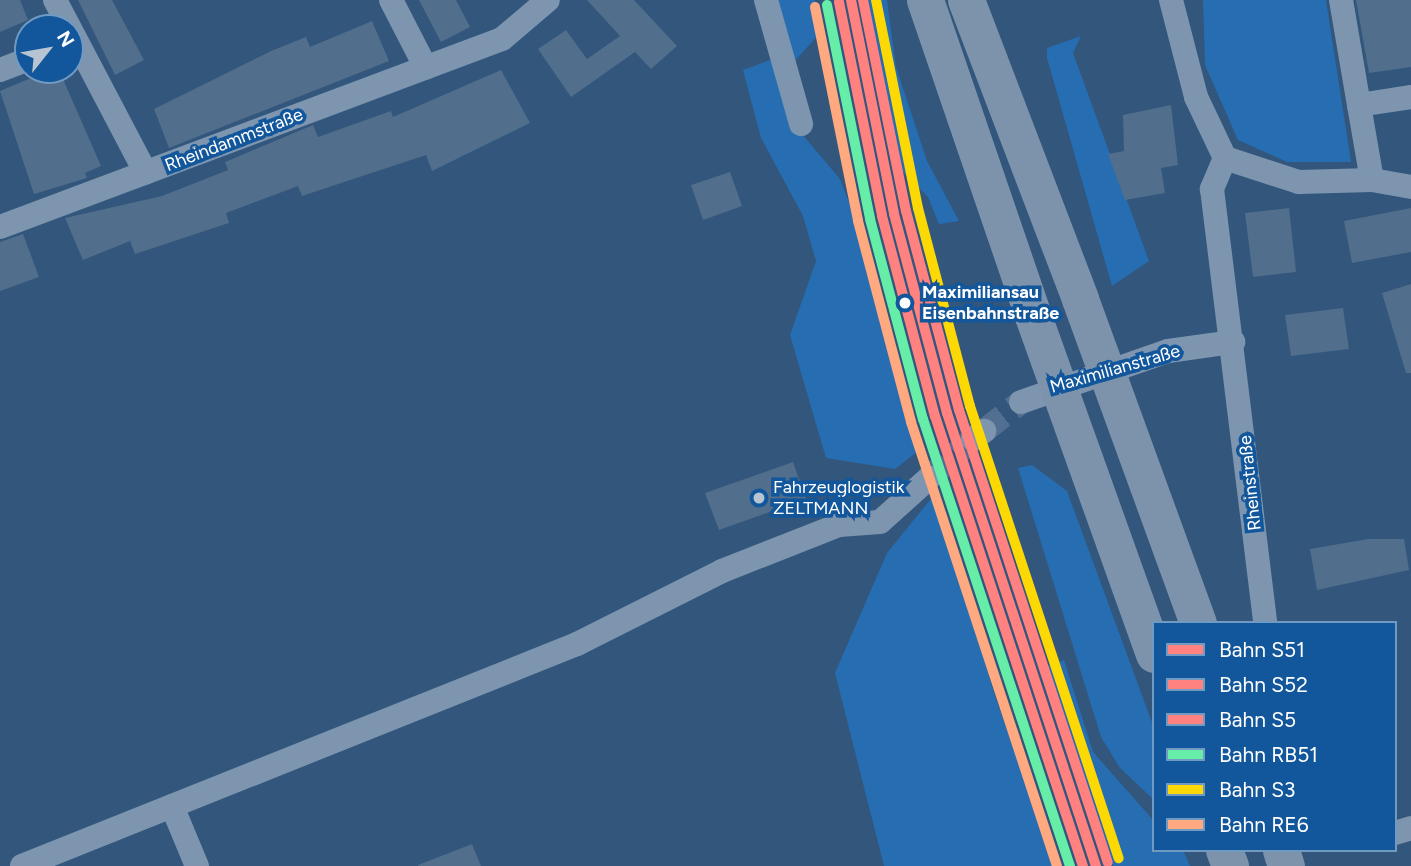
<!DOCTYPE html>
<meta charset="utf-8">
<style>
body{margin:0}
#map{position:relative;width:1411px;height:866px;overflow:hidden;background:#32567c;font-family:Figtree,sans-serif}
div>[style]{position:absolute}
.green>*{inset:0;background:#276db2}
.building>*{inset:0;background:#516e8c}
.minor-tunnel>*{height:24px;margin-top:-12px;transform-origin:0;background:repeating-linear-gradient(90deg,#516f90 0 24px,transparent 0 36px)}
.minor>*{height:24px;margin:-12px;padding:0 12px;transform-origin:12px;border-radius:12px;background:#7d95ae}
.highway>*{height:37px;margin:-18.5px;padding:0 18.5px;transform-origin:18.5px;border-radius:18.5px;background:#7d93ac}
.highway-bridge>*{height:37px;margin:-18.5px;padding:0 18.5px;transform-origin:18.5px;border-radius:18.5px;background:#7d93ac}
.rail-1>*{height:10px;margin:-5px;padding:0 5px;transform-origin:5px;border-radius:5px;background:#ff8280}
.rail-2>*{height:10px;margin:-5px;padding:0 5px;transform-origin:5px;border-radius:5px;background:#ff8280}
.rail-3>*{height:10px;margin:-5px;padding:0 5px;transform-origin:5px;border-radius:5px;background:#ff8280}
.rail-4>*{height:10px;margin:-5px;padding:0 5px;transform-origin:5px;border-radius:5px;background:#66eda8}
.rail-5>*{height:10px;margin:-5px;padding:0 5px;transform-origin:5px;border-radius:5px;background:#fcd804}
.rail-6>*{height:10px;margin:-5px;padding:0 5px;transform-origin:5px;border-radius:5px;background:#ffa980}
.dots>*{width:19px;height:19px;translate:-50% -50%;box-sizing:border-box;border:4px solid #12569b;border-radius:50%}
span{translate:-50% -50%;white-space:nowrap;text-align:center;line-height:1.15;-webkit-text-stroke:7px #12569b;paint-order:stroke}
.street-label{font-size:18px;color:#fff}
.stop-label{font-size:18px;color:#fff;font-weight:700}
.left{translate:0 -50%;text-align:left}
.poi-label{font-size:18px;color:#fff}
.legend{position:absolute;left:1152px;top:621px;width:245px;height:231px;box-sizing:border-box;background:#12569b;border:2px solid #719ac3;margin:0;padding:9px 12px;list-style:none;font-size:21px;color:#fff}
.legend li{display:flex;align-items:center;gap:14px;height:35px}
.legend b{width:35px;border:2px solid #719ac3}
.north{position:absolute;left:14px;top:14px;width:70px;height:70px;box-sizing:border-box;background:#12569b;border:2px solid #719ac3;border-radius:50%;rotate:59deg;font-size:19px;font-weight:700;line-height:28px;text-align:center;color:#fff}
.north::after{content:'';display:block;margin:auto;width:24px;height:32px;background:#b7c4d1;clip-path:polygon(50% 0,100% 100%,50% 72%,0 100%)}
</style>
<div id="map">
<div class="green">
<div style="clip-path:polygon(776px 0,815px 0,820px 33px,792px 64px)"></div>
<div style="clip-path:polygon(864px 0,887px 0,896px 67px,927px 161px,959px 221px,939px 224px,928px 197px,900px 169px)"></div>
<div style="clip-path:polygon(1203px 0,1326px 0,1351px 162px,1287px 162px,1238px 140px,1205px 65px)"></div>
<div style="clip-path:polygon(1081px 36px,1073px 53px,1149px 261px,1112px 286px,1047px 58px,1047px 48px)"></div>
<div style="clip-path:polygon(773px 59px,797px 128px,840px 179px,865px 244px,922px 448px,895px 469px,826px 458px,790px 335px,816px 261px,803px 216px,761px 138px,743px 70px)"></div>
<div style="clip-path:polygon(911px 203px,955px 329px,946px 333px)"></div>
<div style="clip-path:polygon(1032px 465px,1067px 491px,1154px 728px,1154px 800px,1120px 768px,1101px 737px,1018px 468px)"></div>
<div style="clip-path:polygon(934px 495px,996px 699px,1055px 866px,884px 866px,835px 673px,887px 553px)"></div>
<div style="clip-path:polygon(1064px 660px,1093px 752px,1154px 821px,1154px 850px,1183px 850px,1190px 866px,1113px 866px,1041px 668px)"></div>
</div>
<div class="building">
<div style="clip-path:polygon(0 0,20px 0,28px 20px,0 32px)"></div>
<div style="clip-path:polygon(78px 0,112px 0,144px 60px,115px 75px)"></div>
<div style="clip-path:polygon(419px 0,456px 0,470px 27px,441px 42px)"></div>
<div style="clip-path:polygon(587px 0,634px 0,677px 46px,651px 69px,635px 52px,571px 97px,538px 49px,566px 30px,587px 59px,620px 36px)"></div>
<div style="clip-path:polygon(1356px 0,1411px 0,1411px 67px,1369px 73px)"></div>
<div style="clip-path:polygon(372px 21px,389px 61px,169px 148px,154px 109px,271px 51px,306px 37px,310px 47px)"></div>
<div style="clip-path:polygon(50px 70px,59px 70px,101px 166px,85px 173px,87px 178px,34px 194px,0 91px)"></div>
<div style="clip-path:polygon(501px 70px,530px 123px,432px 171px,426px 155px,302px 196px,298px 186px,226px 213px,229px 223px,135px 254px,130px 241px,83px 260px,65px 218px,162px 196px,228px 170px,225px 162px,313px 125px,318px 137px,391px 111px,393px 117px)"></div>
<div style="clip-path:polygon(1171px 105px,1178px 165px,1161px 168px,1165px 193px,1125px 200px,1108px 154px,1124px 151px,1123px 115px)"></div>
<div style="clip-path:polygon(730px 172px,742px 206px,703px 220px,691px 185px)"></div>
<div style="clip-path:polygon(1289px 208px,1296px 272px,1253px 277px,1245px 213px)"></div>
<div style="clip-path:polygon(1411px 208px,1411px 252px,1352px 263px,1344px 221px)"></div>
<div style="clip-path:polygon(23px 234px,39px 277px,0 291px,0 242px)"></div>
<div style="clip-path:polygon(1411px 284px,1411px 373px,1406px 373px,1382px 293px)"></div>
<div style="clip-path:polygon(1343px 308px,1349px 349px,1291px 356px,1285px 315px)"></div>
<div style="clip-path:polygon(793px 462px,806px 499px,719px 530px,705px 493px)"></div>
<div style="clip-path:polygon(1368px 539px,1404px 539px,1409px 570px,1317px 590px,1310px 549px)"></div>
<div style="clip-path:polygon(472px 844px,481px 866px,418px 866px,418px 865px)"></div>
</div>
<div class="minor-tunnel">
<div style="left:984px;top:431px;width:47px;rotate:-38.1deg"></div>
<div style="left:929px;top:478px;width:59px;rotate:-41.6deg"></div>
</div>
<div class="minor">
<div style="left:55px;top:0;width:195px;rotate:62.3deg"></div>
<div style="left:391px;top:0;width:76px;rotate:62.8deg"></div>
<div style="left:766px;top:0;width:129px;rotate:74.2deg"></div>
<div style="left:1171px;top:0;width:100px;rotate:75.5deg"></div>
<div style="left:1196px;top:97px;width:68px;rotate:64.6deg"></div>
<div style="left:1341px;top:0;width:107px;rotate:80.3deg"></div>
<div style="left:1359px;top:105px;width:53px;rotate:-8.7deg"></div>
<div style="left:0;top:70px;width:30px;rotate:-21deg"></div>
<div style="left:1359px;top:105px;width:76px;rotate:80.2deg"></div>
<div style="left:1225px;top:158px;width:34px;rotate:113deg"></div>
<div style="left:1212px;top:189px;width:437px;rotate:83deg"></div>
<div style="left:1225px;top:158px;width:78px;rotate:18deg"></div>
<div style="left:1299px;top:182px;width:73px;rotate:-1.6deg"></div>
<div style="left:1372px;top:180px;width:40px;rotate:10deg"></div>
<div style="left:0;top:227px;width:536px;rotate:-20.53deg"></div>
<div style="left:502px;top:39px;width:60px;rotate:-40.3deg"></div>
<div style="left:1021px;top:402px;width:156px;rotate:-19.1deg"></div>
<div style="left:1168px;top:351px;width:66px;rotate:-7.9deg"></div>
<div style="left:973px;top:439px;width:14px;rotate:-36deg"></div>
<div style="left:172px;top:806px;width:65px;rotate:67.4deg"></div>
<div style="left:1395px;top:833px;width:17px;rotate:-17deg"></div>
<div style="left:22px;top:866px;width:598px;rotate:-21.8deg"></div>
<div style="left:577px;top:644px;width:162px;rotate:-26.7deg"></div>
<div style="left:722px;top:571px;width:126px;rotate:-21.5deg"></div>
<div style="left:839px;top:525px;width:41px;rotate:-4.2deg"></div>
<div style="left:880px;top:522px;width:66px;rotate:-41.9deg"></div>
</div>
<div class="highway">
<div style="left:925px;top:0;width:334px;rotate:71.1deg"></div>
<div style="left:966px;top:0;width:320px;rotate:69.1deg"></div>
<div style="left:1224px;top:850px;width:17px;rotate:69deg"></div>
<div style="left:1281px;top:850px;width:17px;rotate:73deg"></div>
</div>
<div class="highway-bridge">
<div style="left:1080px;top:299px;width:345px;rotate:70deg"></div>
<div style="left:1033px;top:316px;width:359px;rotate:70.3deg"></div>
</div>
<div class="rail-1">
<div style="left:851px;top:0;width:218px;rotate:78.6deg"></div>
<div style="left:894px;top:214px;width:206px;rotate:75.1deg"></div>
<div style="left:947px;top:413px;width:477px;rotate:71.8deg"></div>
</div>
<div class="rail-2">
<div style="left:839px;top:2px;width:218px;rotate:78.6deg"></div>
<div style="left:882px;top:216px;width:207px;rotate:75.2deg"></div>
<div style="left:935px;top:416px;width:474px;rotate:71.8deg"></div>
</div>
<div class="rail-3">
<div style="left:863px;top:0;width:215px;rotate:78.5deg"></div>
<div style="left:906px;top:211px;width:206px;rotate:75.1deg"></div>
<div style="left:959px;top:410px;width:476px;rotate:71.8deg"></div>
</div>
<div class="rail-4">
<div style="left:827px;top:5px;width:218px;rotate:78.6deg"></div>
<div style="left:870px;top:219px;width:207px;rotate:75.2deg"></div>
<div style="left:923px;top:419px;width:471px;rotate:71.8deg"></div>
</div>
<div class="rail-5">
<div style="left:876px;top:0;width:212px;rotate:78.6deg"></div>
<div style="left:918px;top:208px;width:205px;rotate:75.3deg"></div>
<div style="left:970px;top:406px;width:476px;rotate:71.8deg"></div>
</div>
<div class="rail-6">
<div style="left:815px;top:7px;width:218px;rotate:78.6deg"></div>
<div style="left:858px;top:221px;width:208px;rotate:75.2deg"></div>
<div style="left:911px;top:422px;width:467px;rotate:71.8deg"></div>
</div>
<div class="dots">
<div style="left:905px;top:303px;background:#fff"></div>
<div style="left:759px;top:498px;background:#b7c4d1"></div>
</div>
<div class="street-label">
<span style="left:234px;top:140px;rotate:-21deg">Rheindammstraße</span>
<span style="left:1115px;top:369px;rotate:-16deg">Maximilianstraße</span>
<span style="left:1250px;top:483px;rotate:-96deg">Rheinstraße</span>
</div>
<div class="stop-label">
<span class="left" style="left:922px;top:303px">Maximiliansau<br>Eisenbahnstraße</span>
</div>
<div class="poi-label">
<span class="left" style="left:773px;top:498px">Fahrzeuglogistik<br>ZELTMANN</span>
</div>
<ul class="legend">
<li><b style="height:9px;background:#ff8280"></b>Bahn S51</li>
<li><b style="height:9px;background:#ff8280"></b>Bahn S52</li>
<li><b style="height:9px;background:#ff8280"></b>Bahn S5</li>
<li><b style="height:9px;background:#66eda8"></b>Bahn RB51</li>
<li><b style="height:9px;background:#fcd804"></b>Bahn S3</li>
<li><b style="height:9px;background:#ffa980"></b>Bahn RE6</li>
</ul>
<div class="north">N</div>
</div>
